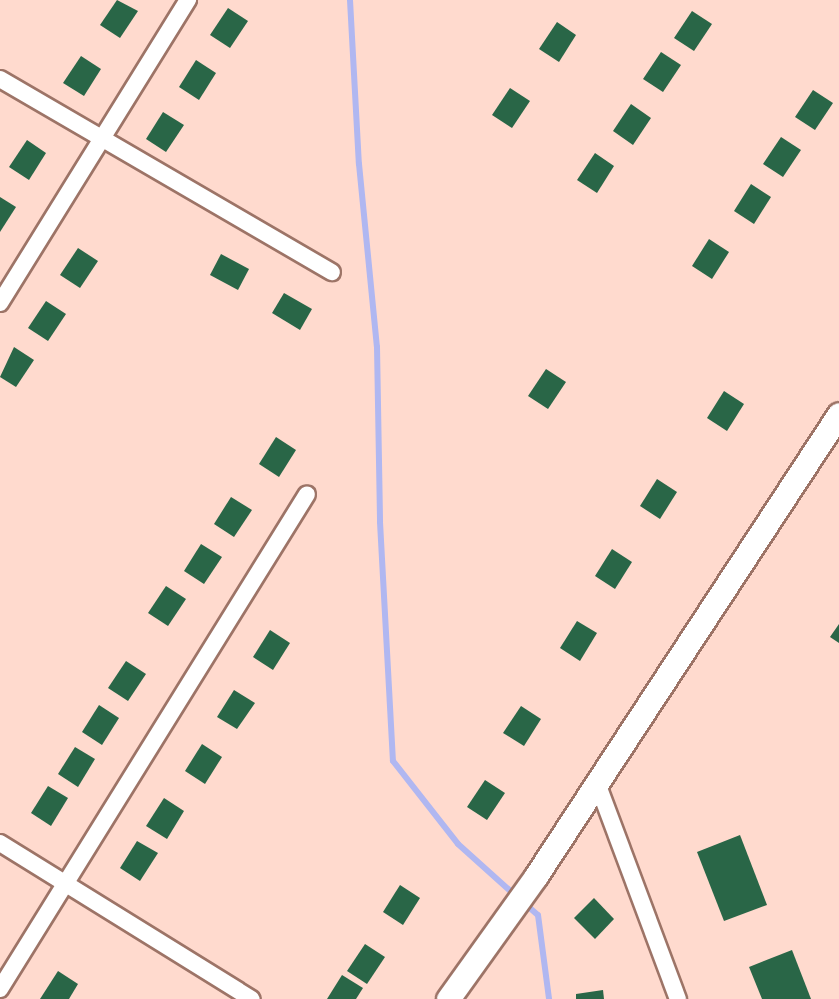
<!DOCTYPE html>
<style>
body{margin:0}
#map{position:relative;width:839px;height:999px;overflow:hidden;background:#ffdace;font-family:Cabin,sans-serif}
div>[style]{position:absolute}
.stream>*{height:6px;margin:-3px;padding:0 3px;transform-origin:3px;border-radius:3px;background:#b0b7f1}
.building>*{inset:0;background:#296647}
.roads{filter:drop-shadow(2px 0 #9d7467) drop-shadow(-2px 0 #9d7467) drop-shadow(0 2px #9d7467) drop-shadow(0 -2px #9d7467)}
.minor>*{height:16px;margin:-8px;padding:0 8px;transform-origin:8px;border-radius:8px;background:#fff}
.secondary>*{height:23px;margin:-11.5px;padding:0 11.5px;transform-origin:11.5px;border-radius:11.5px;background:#fff}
span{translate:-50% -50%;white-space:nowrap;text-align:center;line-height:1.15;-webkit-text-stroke:7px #fff;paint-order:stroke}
</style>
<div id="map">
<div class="stream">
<div style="left:350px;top:0;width:164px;rotate:86.9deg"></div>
<div style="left:359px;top:164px;width:184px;rotate:84.4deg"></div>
<div style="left:377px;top:347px;width:175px;rotate:89deg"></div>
<div style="left:380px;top:522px;width:239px;rotate:86.9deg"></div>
<div style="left:393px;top:761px;width:105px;rotate:51.9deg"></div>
<div style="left:458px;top:844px;width:78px;rotate:41.9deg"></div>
<div style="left:524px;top:903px;width:18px;rotate:41deg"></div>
<div style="left:538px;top:915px;width:85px;rotate:82.5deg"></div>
</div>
<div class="building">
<div style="clip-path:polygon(117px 0,138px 11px,120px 38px,100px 25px)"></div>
<div style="clip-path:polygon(228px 8px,248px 21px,230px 48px,210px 35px)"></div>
<div style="clip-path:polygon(692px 11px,712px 24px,694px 51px,674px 38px)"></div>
<div style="clip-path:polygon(557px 22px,576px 35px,559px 62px,539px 49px)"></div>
<div style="clip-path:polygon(661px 52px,681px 65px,663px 92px,643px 79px)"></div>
<div style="clip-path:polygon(81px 56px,101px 69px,84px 96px,63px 83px)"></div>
<div style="clip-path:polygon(196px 60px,216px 73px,199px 100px,179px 87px)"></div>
<div style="clip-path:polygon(510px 88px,530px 101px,512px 128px,492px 115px)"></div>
<div style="clip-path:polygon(813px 90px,833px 103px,815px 130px,795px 117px)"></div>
<div style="clip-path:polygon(631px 104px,651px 118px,633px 145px,613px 131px)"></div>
<div style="clip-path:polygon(163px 112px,184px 125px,166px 152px,146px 139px)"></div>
<div style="clip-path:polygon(781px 137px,801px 150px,783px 177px,763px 164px)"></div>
<div style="clip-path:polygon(27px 140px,46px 153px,29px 180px,9px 167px)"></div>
<div style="clip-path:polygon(595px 153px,614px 166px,597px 193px,577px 180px)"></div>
<div style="clip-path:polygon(751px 184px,771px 197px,754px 224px,734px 211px)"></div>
<div style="clip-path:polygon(0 197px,16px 207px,0 232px)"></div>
<div style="clip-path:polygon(709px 239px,729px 252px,712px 279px,692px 266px)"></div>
<div style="clip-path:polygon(78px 248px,98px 261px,80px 288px,60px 275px)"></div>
<div style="clip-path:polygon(221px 254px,249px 269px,238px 290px,210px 275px)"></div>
<div style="clip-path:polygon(284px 293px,312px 309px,300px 330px,272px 313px)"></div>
<div style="clip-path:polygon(46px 301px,66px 314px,48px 341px,28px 328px)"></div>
<div style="clip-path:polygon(14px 347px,34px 360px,16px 387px,0 377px)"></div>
<div style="clip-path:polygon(546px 369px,566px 382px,548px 409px,528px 396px)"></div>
<div style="clip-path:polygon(724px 391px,744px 404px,727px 431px,707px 418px)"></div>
<div style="clip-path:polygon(276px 437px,296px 450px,279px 477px,259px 464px)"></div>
<div style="clip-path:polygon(657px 479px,677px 492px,660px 519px,640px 506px)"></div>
<div style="clip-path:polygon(231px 497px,252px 510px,234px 537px,214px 524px)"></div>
<div style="clip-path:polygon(201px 544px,222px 557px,204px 584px,184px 571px)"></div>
<div style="clip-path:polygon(612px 549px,632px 562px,615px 589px,595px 576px)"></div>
<div style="clip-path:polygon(166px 586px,186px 599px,168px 626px,148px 613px)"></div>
<div style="clip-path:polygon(577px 621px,597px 633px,580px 661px,560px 648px)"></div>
<div style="clip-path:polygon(839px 624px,839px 643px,830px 637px)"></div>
<div style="clip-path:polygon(270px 630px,290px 643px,273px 670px,253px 657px)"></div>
<div style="clip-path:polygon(126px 661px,146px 674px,128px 701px,108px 688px)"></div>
<div style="clip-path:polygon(234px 690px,255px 703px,237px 729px,217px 717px)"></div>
<div style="clip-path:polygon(99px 705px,119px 718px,102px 745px,82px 732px)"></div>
<div style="clip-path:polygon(521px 706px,541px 719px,524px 746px,503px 733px)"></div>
<div style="clip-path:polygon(202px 744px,222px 757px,205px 784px,185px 771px)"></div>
<div style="clip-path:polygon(75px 747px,95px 759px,78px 787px,58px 774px)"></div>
<div style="clip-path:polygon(485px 780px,505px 793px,487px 820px,467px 807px)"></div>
<div style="clip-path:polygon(48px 786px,68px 798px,51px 826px,31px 813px)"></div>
<div style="clip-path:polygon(164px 798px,184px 811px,167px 839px,146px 826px)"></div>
<div style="clip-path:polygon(740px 835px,767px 905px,724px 921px,697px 852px)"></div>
<div style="clip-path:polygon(137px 841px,158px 853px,140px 881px,120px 868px)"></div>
<div style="clip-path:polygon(400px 885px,420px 898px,403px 925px,383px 912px)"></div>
<div style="clip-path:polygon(594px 898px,614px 919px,595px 939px,574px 918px)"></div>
<div style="clip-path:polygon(365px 944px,385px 957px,367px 984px,347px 971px)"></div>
<div style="clip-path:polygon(792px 950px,811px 999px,762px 999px,749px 967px)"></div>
<div style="clip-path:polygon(58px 971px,78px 984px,69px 999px,40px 999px)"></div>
<div style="clip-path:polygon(342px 975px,363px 988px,356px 999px,327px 999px)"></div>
<div style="clip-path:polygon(603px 990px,604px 999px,576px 999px,576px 994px)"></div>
</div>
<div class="roads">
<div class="minor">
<div style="left:0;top:79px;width:384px;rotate:30.2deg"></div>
<div style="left:0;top:303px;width:357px;rotate:-58.2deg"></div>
<div style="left:596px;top:780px;width:234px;rotate:69.5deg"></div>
<div style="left:0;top:843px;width:296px;rotate:31.8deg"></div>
<div style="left:0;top:989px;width:582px;rotate:-58.19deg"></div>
</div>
<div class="secondary">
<div style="left:448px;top:999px;width:151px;rotate:-54.4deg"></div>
<div style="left:536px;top:876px;width:552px;rotate:-56.74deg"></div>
</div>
</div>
</div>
